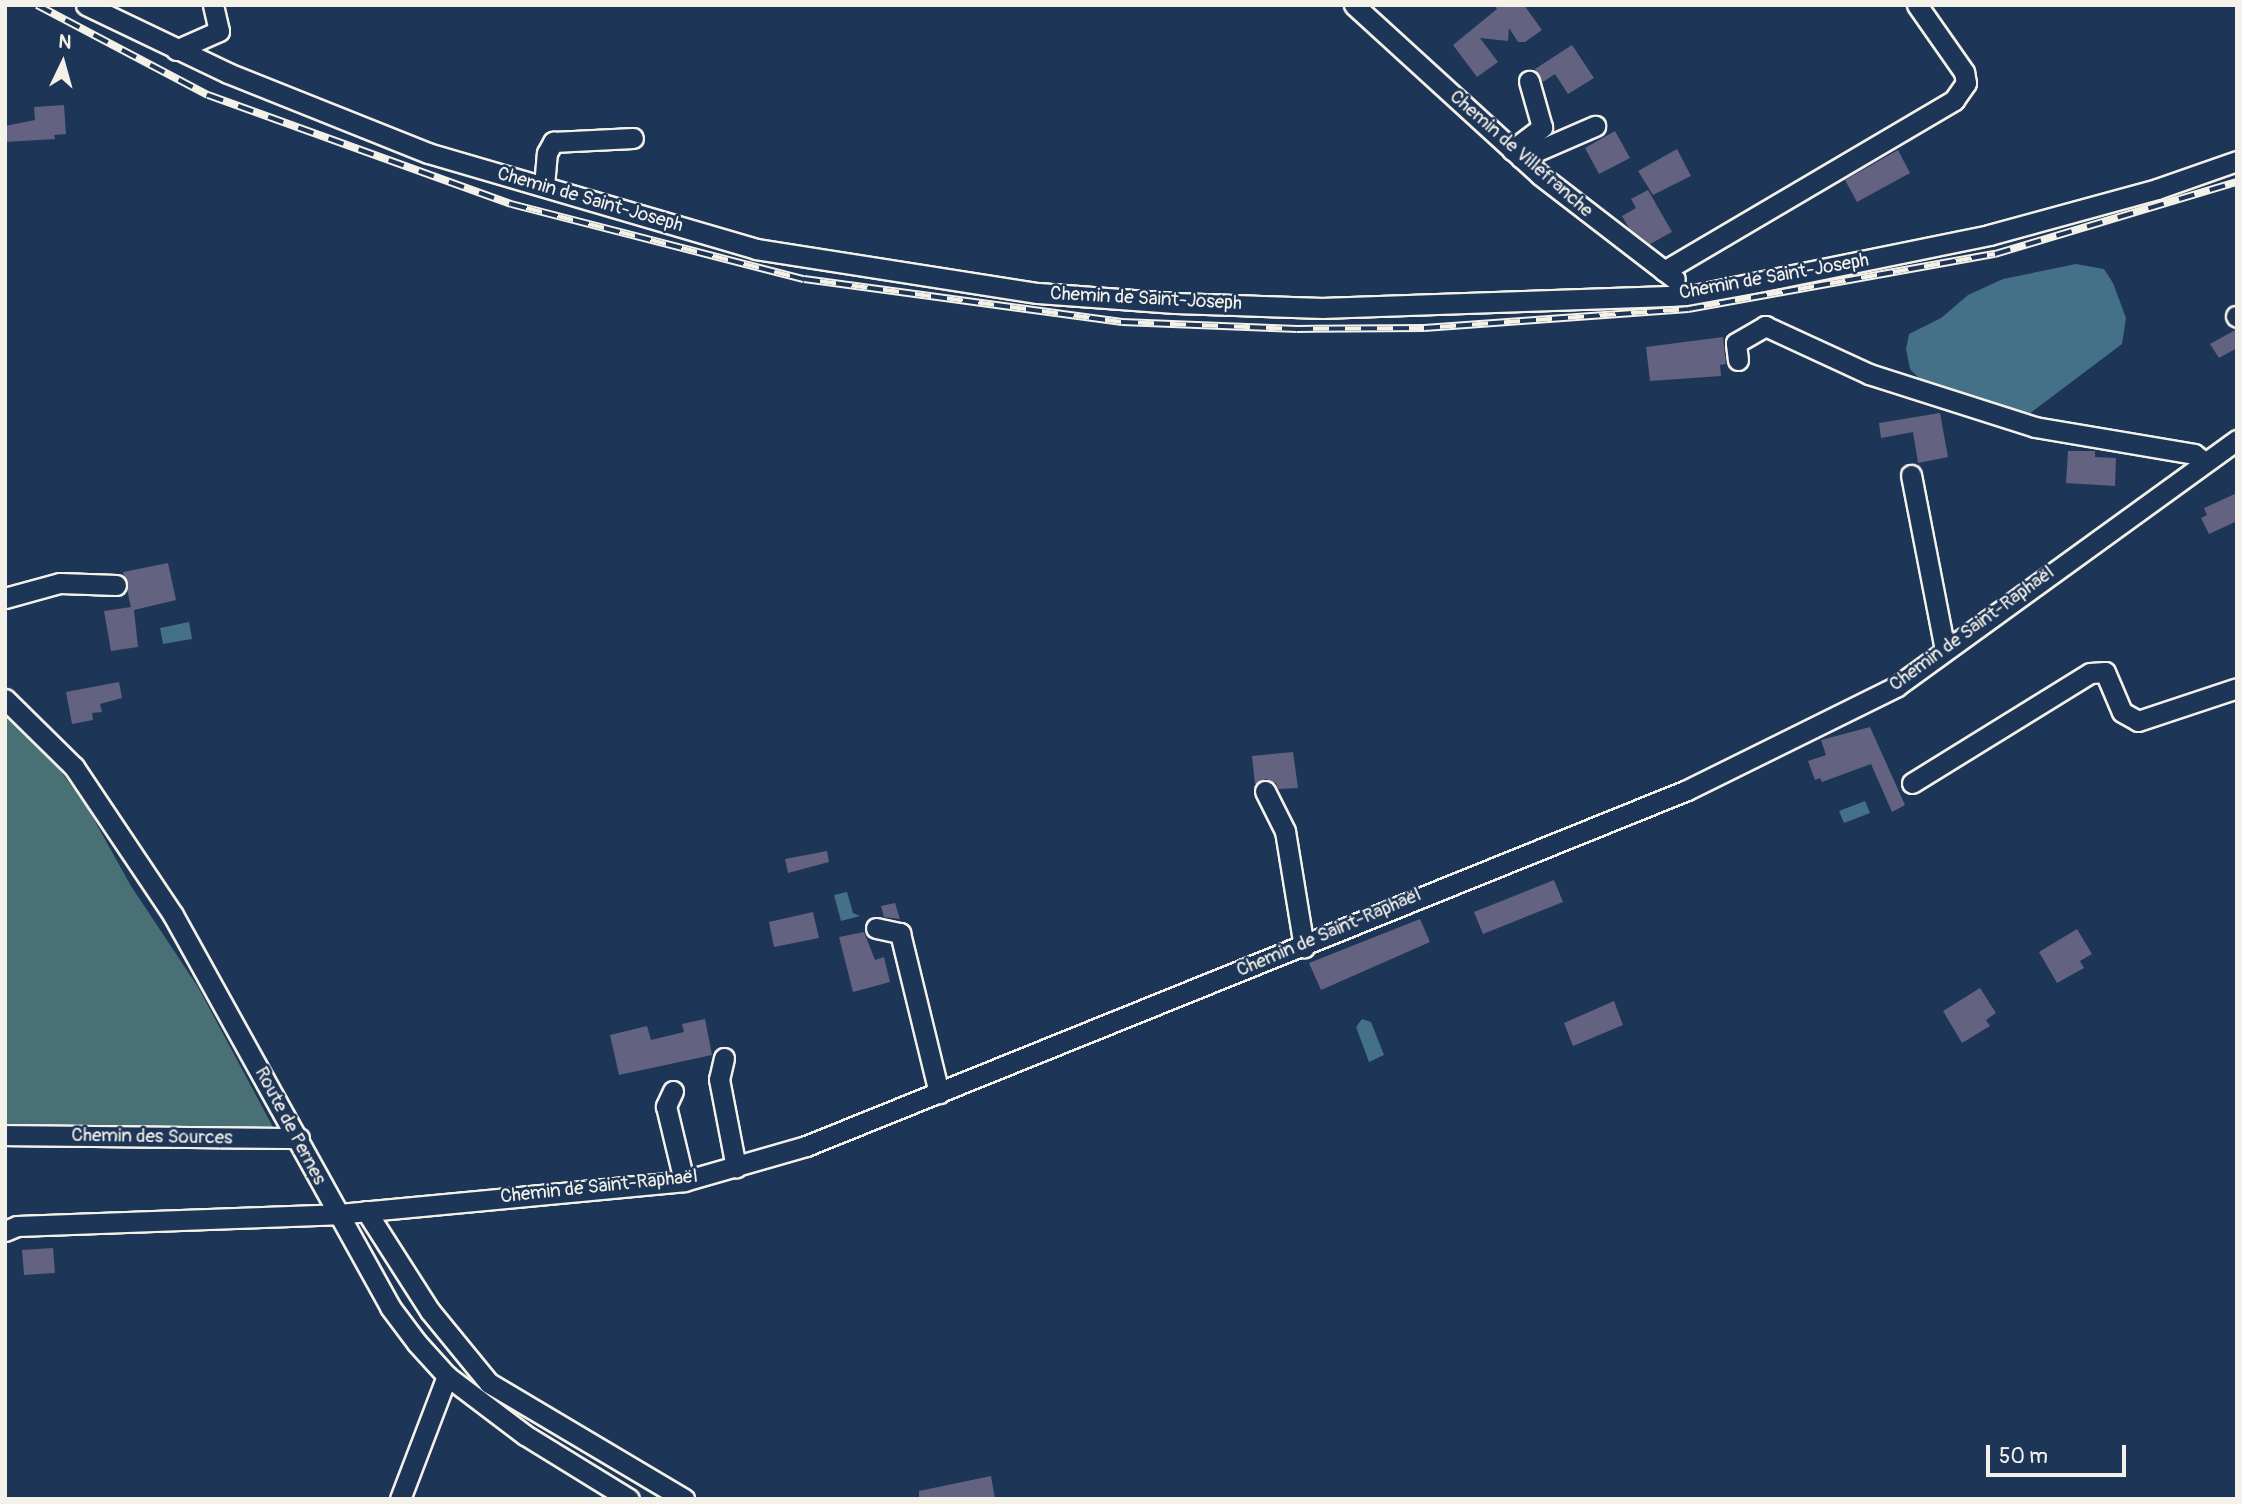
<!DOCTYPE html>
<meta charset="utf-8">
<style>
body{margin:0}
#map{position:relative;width:2242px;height:1504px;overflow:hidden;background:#1d3557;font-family:Pangolin,sans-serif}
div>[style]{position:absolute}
.green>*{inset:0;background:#487075}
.water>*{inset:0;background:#447088}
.building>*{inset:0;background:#646281}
.roads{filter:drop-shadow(2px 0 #f4f1e8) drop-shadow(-2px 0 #f4f1e8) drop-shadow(0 2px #f4f1e8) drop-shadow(0 -2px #f4f1e8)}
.minor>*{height:19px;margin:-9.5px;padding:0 9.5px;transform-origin:9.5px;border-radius:9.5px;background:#1d3557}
.rail>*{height:8px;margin-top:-4px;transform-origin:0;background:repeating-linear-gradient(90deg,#1d3557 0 16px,#f4f1e8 0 32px);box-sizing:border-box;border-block:2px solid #f4f1e8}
span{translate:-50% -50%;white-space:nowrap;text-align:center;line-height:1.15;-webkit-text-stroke:5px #1d3557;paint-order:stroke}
.street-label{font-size:19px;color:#f4f1e8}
.frame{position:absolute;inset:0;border:7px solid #f4f1e8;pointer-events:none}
.north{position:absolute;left:28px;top:28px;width:70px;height:70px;-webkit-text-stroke:5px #1d3557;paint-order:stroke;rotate:5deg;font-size:19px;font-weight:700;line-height:28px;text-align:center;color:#f4f1e8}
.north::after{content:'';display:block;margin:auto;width:24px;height:32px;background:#f4f1e8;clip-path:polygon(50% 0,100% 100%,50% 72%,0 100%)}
.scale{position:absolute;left:1986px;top:1445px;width:140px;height:32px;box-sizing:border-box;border:4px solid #f4f1e8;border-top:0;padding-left:9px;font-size:21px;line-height:24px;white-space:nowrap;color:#f4f1e8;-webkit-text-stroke:5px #1d3557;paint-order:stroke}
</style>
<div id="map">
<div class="green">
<div style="clip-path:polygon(5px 716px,53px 761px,86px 805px,131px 886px,198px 987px,273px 1127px,5px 1124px)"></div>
</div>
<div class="water">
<div style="clip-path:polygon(2076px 264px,2104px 269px,2113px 283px,2126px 318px,2122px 344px,2025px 417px,1959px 396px,1920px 379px,1910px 369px,1906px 349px,1909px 334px,1941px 318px,1968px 295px,2003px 279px)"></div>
<div style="clip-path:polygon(189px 622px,192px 639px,163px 644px,160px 628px)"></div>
<div style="clip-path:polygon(1865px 801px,1870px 813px,1844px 823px,1839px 811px)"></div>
<div style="clip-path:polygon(847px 892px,853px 913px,860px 916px,841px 921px,834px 895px)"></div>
<div style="clip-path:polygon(1362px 1019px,1371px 1022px,1384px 1055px,1369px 1062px,1356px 1027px)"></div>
</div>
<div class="building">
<div style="clip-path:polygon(1495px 5px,1524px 5px,1542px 30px,1525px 42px,1518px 42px,1509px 28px,1508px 41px,1480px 38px,1498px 62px,1477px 77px,1453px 45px,1497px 9px)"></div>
<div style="clip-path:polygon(1572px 45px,1594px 78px,1568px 94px,1555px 74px,1543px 82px,1535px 69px)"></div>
<div style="clip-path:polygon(64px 105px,66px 134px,54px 135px,55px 139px,5px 142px,5px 126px,35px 120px,34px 107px)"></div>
<div style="clip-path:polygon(1615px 131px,1630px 158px,1599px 174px,1585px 148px)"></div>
<div style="clip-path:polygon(1677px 149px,1691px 176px,1653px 195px,1638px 171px)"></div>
<div style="clip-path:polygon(1898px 150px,1910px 173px,1857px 202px,1845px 180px)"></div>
<div style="clip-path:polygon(1648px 190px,1672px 232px,1650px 244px,1629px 228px,1622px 216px,1636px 208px,1631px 199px)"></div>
<div style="clip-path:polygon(2237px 329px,2237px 348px,2219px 358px,2210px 344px)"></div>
<div style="clip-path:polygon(1723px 337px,1726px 364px,1720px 365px,1721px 376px,1650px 381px,1646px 347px)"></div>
<div style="clip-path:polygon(1940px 413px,1948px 457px,1918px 463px,1913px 432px,1881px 438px,1879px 423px)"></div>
<div style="clip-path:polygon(2068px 451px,2095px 451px,2095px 457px,2116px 458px,2115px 486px,2066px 483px)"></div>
<div style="clip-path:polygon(2237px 493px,2237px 521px,2209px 534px,2201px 518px,2207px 515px,2204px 508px)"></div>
<div style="clip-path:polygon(168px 563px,176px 600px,134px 610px,138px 647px,111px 651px,104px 611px,131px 607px,123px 572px)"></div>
<div style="clip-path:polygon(119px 682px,122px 698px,100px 704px,102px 712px,92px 713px,93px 720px,72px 724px,66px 692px)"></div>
<div style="clip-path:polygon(1870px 727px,1905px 805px,1892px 812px,1871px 764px,1822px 782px,1820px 778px,1815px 780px,1808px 761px,1826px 755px,1821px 740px)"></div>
<div style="clip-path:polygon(1293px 752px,1298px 788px,1278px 789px,1276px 783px,1266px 779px,1255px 784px,1252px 756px)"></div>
<div style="clip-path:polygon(827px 851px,829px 862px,788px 873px,785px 859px)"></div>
<div style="clip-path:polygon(1554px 880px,1563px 902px,1483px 934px,1474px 912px)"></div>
<div style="clip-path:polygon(895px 903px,900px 919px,884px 917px,881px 906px)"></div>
<div style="clip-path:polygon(813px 912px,819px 938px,774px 947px,769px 922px)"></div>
<div style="clip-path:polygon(1420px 919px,1430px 942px,1321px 990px,1309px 963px)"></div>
<div style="clip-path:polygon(2077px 929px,2092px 954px,2080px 961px,2084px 968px,2057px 983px,2039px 952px)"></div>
<div style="clip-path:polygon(864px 932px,875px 960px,884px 957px,890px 982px,853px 992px,839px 937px)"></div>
<div style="clip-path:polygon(1980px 988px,1996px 1013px,1986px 1020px,1990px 1026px,1962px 1043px,1943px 1011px)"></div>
<div style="clip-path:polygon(1614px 1001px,1623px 1025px,1573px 1046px,1564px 1023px)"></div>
<div style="clip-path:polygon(705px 1019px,712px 1055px,619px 1075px,610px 1035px,647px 1026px,651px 1040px,684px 1032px,682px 1024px)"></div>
<div style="clip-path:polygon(53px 1248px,55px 1273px,24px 1275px,22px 1250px)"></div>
<div style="clip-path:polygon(991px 1476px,995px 1499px,919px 1499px,919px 1491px)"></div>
</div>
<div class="roads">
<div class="minor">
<div style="left:86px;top:5px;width:157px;rotate:25.6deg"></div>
<div style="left:228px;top:73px;width:215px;rotate:21.8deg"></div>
<div style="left:428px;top:153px;width:342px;rotate:16.3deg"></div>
<div style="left:756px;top:249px;width:285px;rotate:8.9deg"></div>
<div style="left:1038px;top:293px;width:137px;rotate:4.2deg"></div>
<div style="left:1175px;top:303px;width:148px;rotate:1.9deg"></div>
<div style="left:1323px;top:308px;width:372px;rotate:-2deg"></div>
<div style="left:1695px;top:295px;width:300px;rotate:-11.5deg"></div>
<div style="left:1989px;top:235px;width:174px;rotate:-15.3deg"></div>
<div style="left:2157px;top:189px;width:85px;rotate:-19.3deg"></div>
<div style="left:1354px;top:5px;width:252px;rotate:42.4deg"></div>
<div style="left:1540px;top:175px;width:170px;rotate:37.6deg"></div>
<div style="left:176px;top:50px;width:47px;rotate:-23.8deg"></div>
<div style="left:219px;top:31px;width:27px;rotate:-103deg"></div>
<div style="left:1512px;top:150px;width:38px;rotate:-37deg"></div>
<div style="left:1542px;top:127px;width:48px;rotate:-105.8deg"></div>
<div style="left:1521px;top:158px;width:81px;rotate:-23.4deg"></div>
<div style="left:544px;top:186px;width:33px;rotate:-85deg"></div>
<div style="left:547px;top:153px;width:13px;rotate:-61deg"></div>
<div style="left:553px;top:142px;width:80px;rotate:-2.9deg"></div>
<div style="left:1664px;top:271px;width:337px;rotate:-30.5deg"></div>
<div style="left:1954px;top:100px;width:21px;rotate:-55deg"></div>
<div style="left:1966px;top:83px;width:11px;rotate:-100deg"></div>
<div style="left:1964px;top:72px;width:82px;rotate:-125deg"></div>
<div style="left:2236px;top:316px;width:1px;rotate:45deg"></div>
<div style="left:1738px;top:360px;width:17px;rotate:-97deg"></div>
<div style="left:1736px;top:343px;width:34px;rotate:-30deg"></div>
<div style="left:1765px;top:326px;width:115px;rotate:24.8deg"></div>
<div style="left:1869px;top:374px;width:174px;rotate:17.7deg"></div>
<div style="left:2035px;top:427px;width:161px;rotate:9.6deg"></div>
<div style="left:2194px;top:454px;width:13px;rotate:39deg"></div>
<div style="left:1911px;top:475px;width:178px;rotate:79deg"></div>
<div style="left:5px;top:598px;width:57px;rotate:-15.3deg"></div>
<div style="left:60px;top:583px;width:56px;rotate:2deg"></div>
<div style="left:5px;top:699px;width:97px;rotate:44.6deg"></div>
<div style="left:74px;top:767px;width:178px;rotate:56.2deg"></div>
<div style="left:173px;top:915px;width:448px;rotate:61deg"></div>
<div style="left:390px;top:1307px;width:45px;rotate:53.1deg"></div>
<div style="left:417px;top:1343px;width:45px;rotate:47.7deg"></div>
<div style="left:447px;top:1376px;width:98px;rotate:37.1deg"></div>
<div style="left:525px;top:1435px;width:122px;rotate:31.6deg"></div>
<div style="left:1912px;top:783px;width:209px;rotate:-31.7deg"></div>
<div style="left:2090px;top:673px;width:15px;rotate:-4deg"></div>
<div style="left:2105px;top:672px;width:43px;rotate:67deg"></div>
<div style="left:2122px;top:712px;width:18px;rotate:29deg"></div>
<div style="left:2138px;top:721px;width:104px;rotate:-18.4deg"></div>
<div style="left:1265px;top:791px;width:45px;rotate:63.4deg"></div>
<div style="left:1285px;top:831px;width:118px;rotate:80.7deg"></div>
<div style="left:876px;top:928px;width:25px;rotate:12deg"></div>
<div style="left:900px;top:933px;width:165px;rotate:76.3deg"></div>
<div style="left:724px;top:1058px;width:22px;rotate:103deg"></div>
<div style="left:719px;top:1079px;width:90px;rotate:79.1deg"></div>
<div style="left:673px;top:1091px;width:17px;rotate:115deg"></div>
<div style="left:666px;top:1106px;width:77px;rotate:76.5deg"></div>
<div style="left:5px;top:1135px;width:294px;rotate:0.6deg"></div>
<div style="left:366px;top:1211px;width:119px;rotate:57.4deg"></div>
<div style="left:430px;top:1311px;width:93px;rotate:50.7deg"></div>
<div style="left:489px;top:1383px;width:227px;rotate:30.7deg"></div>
<div style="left:5px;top:1231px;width:13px;rotate:-23deg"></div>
<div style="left:17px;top:1226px;width:321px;rotate:-2.1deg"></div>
<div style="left:338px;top:1214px;width:348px;rotate:-5.4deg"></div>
<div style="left:684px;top:1181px;width:127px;rotate:-16deg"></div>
<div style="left:806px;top:1146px;width:950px;rotate:-22deg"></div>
<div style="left:1687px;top:790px;width:234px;rotate:-26.3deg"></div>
<div style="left:1897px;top:686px;width:420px;rotate:-35.9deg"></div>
<div style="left:400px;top:1499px;width:132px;rotate:-69.1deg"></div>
</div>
</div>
<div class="rail">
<div style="left:37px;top:5px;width:193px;rotate:27.8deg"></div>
<div style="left:208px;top:95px;width:322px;rotate:19.8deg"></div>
<div style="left:511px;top:204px;width:302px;rotate:14.4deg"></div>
<div style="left:804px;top:279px;width:321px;rotate:7.7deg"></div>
<div style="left:1122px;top:322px;width:175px;rotate:2.3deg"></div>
<div style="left:1297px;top:329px;width:127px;rotate:-0.5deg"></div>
<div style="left:1424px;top:328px;width:265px;rotate:-4.1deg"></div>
<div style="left:1688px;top:309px;width:312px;rotate:-10.2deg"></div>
<div style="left:1995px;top:254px;width:252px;rotate:-16.6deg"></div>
</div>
<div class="street-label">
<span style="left:1521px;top:154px;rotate:41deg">Chemin de Villefranche</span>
<span style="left:590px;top:200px;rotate:16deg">Chemin de Saint-Joseph</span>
<span style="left:1774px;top:277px;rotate:-10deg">Chemin de Saint-Joseph</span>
<span style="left:1146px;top:299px;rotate:3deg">Chemin de Saint-Joseph</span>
<span style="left:1972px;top:629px;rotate:-36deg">Chemin de Saint-Raphaël</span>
<span style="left:1329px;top:933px;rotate:-23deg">Chemin de Saint-Raphaël</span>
<span style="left:290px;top:1126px;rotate:62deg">Route de Pernes</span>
<span style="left:152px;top:1137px;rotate:1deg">Chemin des Sources</span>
<span style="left:599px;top:1187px;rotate:-6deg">Chemin de Saint-Raphaël</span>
</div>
<div class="frame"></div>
<div class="north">N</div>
<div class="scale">50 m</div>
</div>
